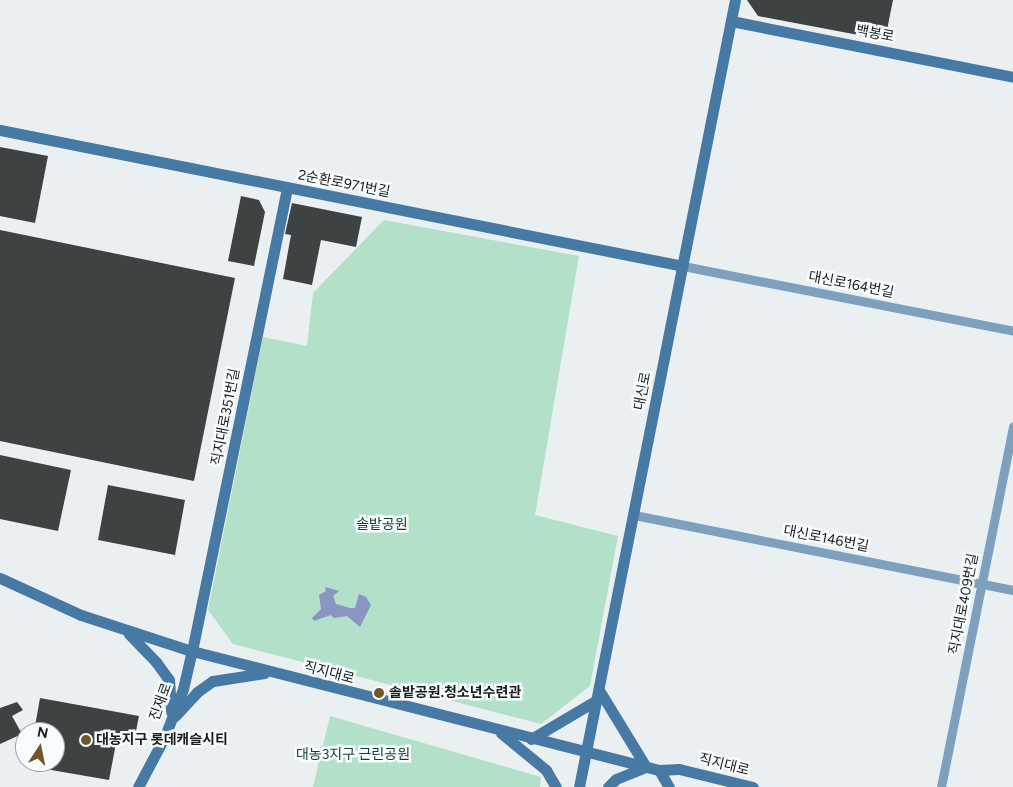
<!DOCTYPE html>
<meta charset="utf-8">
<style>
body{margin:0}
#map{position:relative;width:1013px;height:787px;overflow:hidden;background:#eaf0f2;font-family:Figtree,"Noto Sans KR",sans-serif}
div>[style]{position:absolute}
.green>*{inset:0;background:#b2e0c8}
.water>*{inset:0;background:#8a95c2}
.building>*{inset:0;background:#3d4242}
.street>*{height:9px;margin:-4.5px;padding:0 4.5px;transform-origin:4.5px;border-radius:4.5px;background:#7fa0bd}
.secondary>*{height:11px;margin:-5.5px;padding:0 5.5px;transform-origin:5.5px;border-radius:5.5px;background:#4679a4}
.dots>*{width:14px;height:14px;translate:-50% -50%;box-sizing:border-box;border:2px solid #f7fdff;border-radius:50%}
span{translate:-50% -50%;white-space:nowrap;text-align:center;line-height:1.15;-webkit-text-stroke:5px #f7fdff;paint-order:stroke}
.street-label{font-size:14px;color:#1a1c1d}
.park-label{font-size:14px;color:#133f2d}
.poi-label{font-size:14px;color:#1a1c1d;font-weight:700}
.left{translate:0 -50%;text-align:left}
.north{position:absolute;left:15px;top:722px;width:50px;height:50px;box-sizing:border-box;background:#f7fdff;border:1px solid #9fa3a5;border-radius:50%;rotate:11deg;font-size:14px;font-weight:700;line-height:20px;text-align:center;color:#1a1c1d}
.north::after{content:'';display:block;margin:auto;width:18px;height:22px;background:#705527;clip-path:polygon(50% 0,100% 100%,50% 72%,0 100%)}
</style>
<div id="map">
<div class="green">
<div style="clip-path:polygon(384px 220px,579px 256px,535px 515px,618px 536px,590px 686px,541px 724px,233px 644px,208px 610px,263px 337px,307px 346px,313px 293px)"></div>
<div style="clip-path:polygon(330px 716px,541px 777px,540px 787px,313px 787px)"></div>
</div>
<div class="water">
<div style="clip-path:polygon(325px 587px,339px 591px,333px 596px,336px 604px,350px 608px,355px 608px,359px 594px,366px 597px,371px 605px,360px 627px,347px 616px,334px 618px,331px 615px,314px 621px,312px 618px,321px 609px,319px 595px,326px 591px)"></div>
</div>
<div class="building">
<div style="clip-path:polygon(747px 0,893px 0,885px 40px,758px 16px)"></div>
<div style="clip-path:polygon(0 147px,48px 156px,35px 223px,0 216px)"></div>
<div style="clip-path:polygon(241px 196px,259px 200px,265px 212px,254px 266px,228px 261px)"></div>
<div style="clip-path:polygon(292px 203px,362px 217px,356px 247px,321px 240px,312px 285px,283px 279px,291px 235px,285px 234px)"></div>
<div style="clip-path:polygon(0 230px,235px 278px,194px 481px,0 441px)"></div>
<div style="clip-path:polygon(0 455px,71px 470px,58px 531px,0 519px)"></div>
<div style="clip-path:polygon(108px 485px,185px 500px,175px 555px,98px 540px)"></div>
<div style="clip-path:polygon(40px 698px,139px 716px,134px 741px,117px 738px,109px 780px,28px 766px,28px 762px,55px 762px,55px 732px,34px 732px)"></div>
<div style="clip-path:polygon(17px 702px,23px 710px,12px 716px,22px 734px,0 744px,0 708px)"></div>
</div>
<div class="street">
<div style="left:683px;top:266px;width:336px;rotate:11.1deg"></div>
<div style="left:634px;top:515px;width:386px;rotate:11.2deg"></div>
<div style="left:941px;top:787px;width:368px;rotate:-78.7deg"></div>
</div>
<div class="secondary">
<div style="left:731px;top:21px;width:288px;rotate:11.2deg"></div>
<div style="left:0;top:130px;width:696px;rotate:11.26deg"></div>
<div style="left:0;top:578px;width:89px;rotate:24.6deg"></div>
<div style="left:81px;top:615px;width:117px;rotate:18deg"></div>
<div style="left:192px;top:651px;width:482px;rotate:14.3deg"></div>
<div style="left:659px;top:770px;width:20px;rotate:-3deg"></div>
<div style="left:679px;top:769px;width:76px;rotate:13.7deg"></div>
<div style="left:129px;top:634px;width:39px;rotate:46deg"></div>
<div style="left:156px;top:662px;width:22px;rotate:54deg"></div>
<div style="left:169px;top:680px;width:32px;rotate:86deg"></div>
<div style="left:599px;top:690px;width:90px;rotate:58.6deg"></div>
<div style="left:175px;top:716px;width:33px;rotate:-47deg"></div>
<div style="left:197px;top:692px;width:19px;rotate:-35deg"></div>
<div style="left:213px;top:681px;width:52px;rotate:-8.9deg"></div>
<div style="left:501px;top:733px;width:58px;rotate:39.4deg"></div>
<div style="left:546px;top:770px;width:20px;rotate:60deg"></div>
<div style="left:531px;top:739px;width:77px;rotate:-30.6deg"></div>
<div style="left:659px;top:770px;width:20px;rotate:60deg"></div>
<div style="left:138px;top:787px;width:58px;rotate:-62.1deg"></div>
<div style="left:165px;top:736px;width:50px;rotate:-69deg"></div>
<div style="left:183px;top:689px;width:39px;rotate:-77deg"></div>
<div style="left:192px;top:651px;width:473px;rotate:-78.4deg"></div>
<div style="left:579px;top:787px;width:802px;rotate:-78.79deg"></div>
<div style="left:608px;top:787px;width:11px;rotate:-45deg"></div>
<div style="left:616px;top:779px;width:32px;rotate:-22deg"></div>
</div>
<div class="dots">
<div style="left:379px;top:693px;background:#705527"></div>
<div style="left:86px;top:740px;background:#705527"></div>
</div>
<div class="street-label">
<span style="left:875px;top:34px;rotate:11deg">백봉로</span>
<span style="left:344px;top:184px;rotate:11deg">2순환로971번길</span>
<span style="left:851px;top:285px;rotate:11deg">대신로164번길</span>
<span style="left:643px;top:391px;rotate:-79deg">대신로</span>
<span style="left:226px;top:417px;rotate:-79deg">직지대로351번길</span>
<span style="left:826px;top:539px;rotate:11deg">대신로146번길</span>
<span style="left:964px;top:604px;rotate:-79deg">직지대로409번길</span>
<span style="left:329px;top:673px;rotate:15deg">직지대로</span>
<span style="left:161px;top:702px;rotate:-70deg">진재로</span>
<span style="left:724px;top:765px;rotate:14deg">직지대로</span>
</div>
<div class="park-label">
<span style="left:382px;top:525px">솔밭공원</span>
<span style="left:353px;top:755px">대농3지구 근린공원</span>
</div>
<div class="poi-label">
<span class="left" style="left:389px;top:693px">솔밭공원.청소년수련관</span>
<span class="left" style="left:96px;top:740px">대농지구 롯데캐슬시티</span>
</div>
<div class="north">N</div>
</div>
